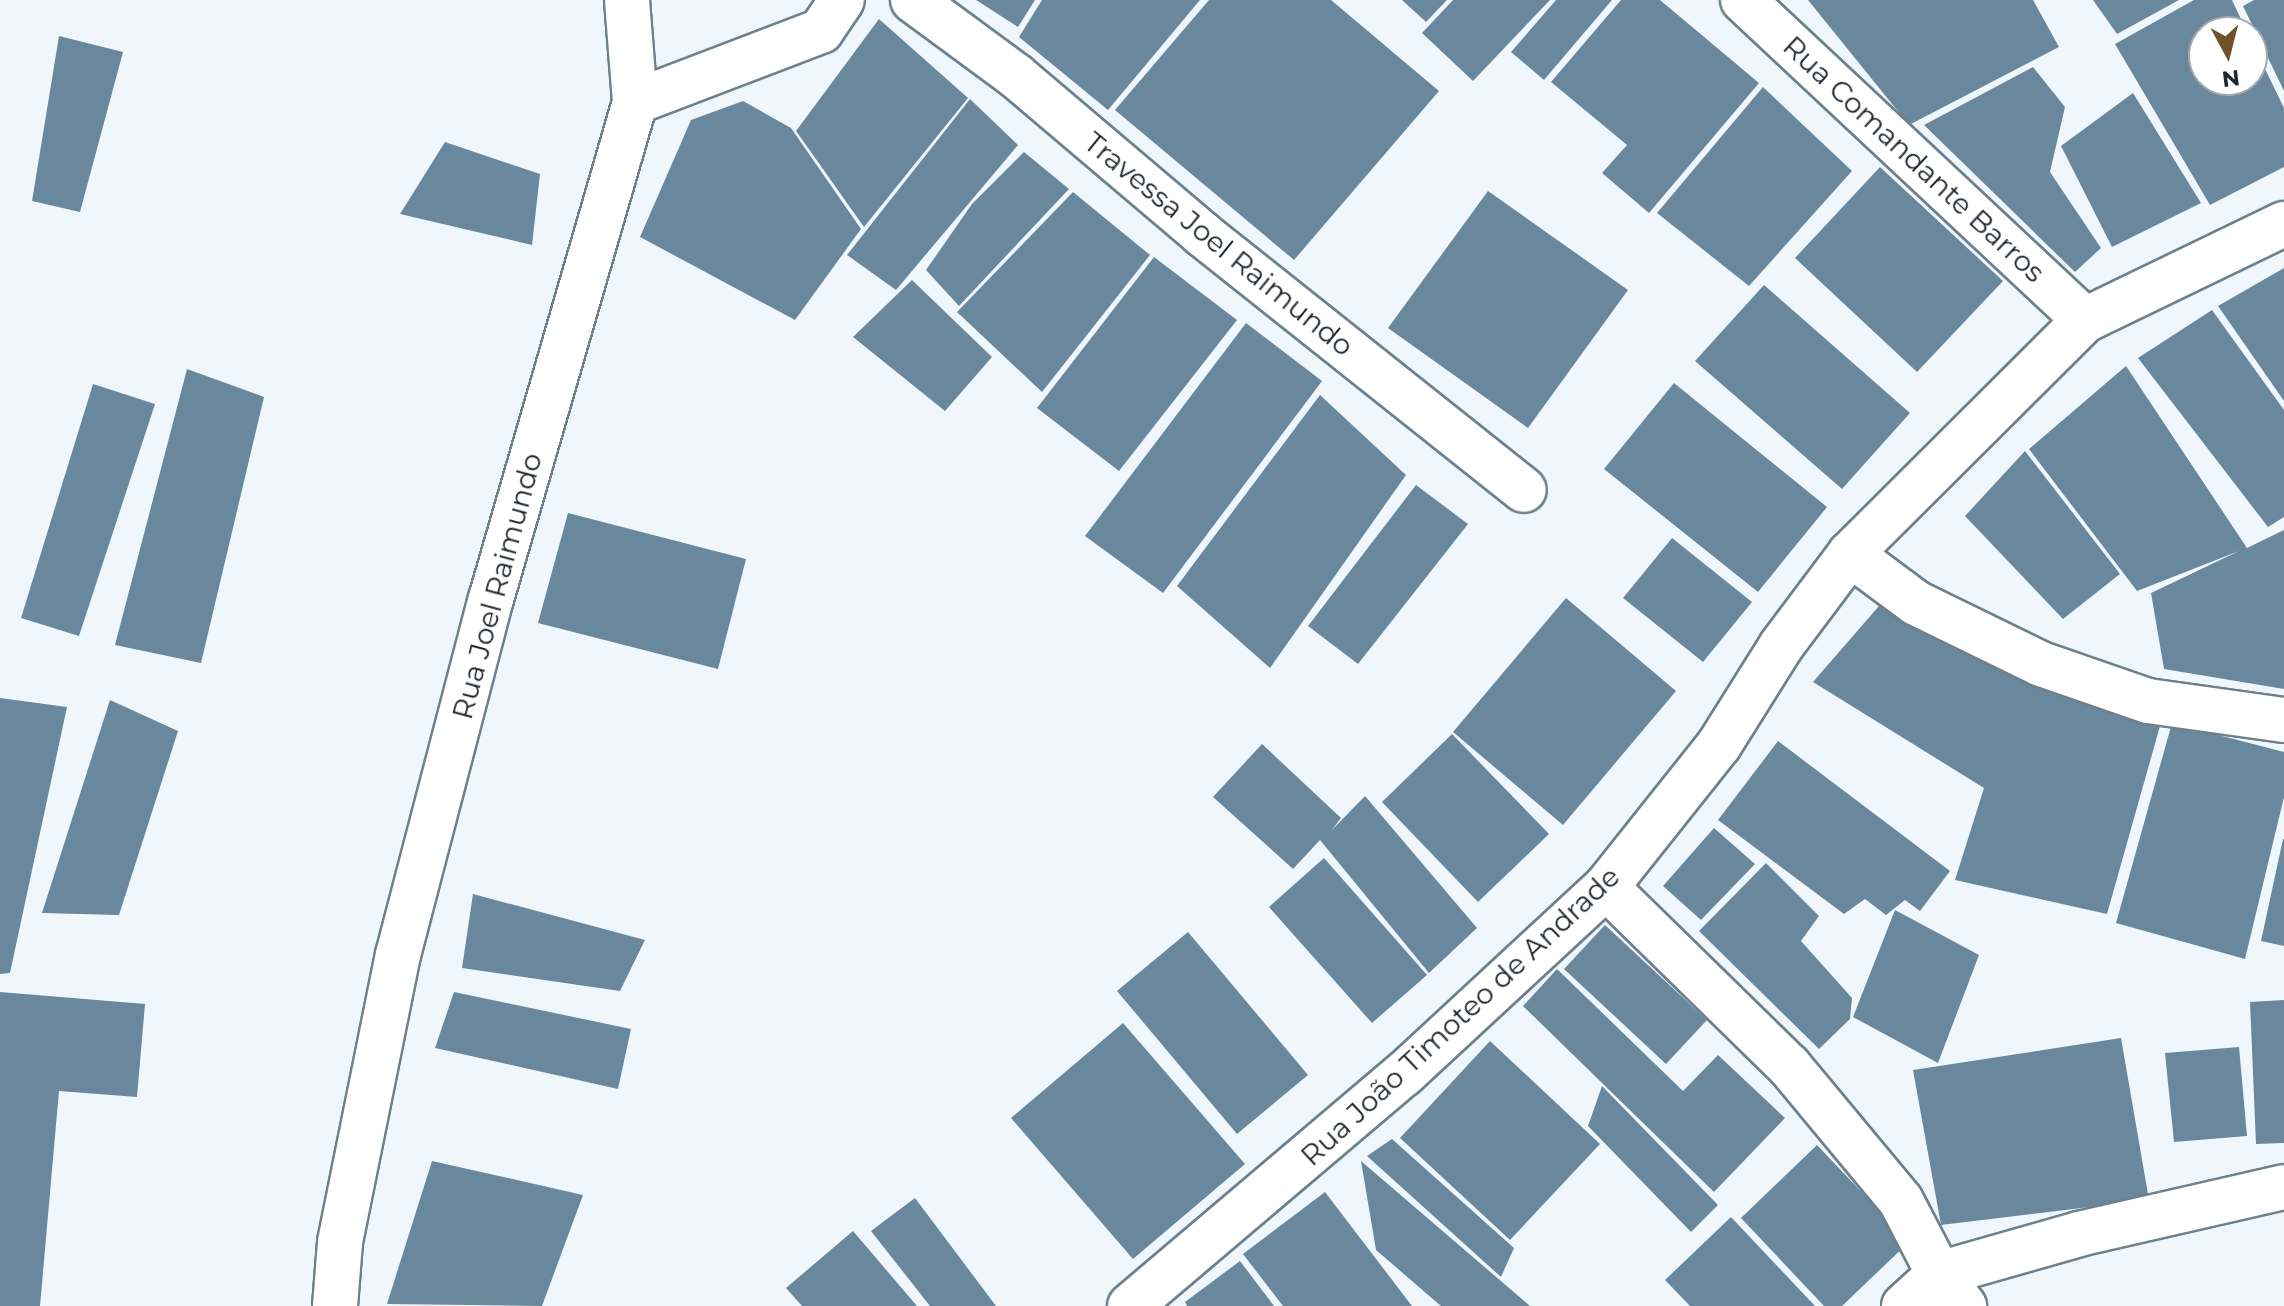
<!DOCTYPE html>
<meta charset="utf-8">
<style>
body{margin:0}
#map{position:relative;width:2284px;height:1306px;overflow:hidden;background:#eff7fd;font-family:Montserrat,sans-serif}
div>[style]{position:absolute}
.building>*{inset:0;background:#6a889d}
.roads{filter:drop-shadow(2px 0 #6e808c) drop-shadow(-2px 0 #6e808c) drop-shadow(0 2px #6e808c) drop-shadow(0 -2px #6e808c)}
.street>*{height:44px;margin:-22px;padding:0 22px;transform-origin:22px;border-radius:22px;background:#fff}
.secondary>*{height:44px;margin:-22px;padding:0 22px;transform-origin:22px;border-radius:22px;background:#fff}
span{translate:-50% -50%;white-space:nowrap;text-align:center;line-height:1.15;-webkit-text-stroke:6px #fff;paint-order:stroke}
.street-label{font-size:28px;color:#20272c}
.north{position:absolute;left:2188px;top:16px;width:80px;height:80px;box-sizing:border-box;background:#fff;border:2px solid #a6a9ab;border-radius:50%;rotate:173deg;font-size:22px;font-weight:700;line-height:32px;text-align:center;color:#20272c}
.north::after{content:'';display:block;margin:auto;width:28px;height:36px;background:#715127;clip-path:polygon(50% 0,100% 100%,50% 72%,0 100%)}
</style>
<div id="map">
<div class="building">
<div style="clip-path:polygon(976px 0,1035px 0,1018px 27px)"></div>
<div style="clip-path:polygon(1042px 0,1200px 0,1108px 110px,1019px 37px)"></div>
<div style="clip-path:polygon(1209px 0,1331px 0,1439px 91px,1294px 260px,1115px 110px)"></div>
<div style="clip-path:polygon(1402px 0,1447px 0,1426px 22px)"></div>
<div style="clip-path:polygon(1453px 0,1550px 0,1473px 81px,1422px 33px)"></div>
<div style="clip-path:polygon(1556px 0,1612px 0,1544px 80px,1511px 52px)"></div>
<div style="clip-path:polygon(1621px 0,1660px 0,1759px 83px,1649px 213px,1602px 173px,1627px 145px,1551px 82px)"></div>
<div style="clip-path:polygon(1808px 0,2033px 0,2059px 47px,1909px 125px)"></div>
<div style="clip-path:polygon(2093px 0,2179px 0,2117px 34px)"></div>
<div style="clip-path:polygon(2194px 0,2232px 0,2247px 32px,2204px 32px,2204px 80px,2252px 80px,2252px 42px,2284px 108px,2284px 167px,2210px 205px,2115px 44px)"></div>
<div style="clip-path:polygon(2254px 0,2284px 0,2284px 91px,2243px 6px)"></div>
<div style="clip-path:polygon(879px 19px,968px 98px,864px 227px,796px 131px)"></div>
<div style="clip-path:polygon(59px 36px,123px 52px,80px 212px,32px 201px)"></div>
<div style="clip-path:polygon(2033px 67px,2065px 107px,2050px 172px,2101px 248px,2075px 272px,1924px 125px)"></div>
<div style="clip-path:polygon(1763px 87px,1852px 171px,1749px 286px,1657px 213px)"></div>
<div style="clip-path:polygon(2133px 93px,2201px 203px,2112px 247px,2061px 146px)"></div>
<div style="clip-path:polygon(970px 99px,1018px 145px,896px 290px,847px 255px)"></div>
<div style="clip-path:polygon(743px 101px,791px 128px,861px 229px,795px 320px,640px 237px,691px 120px)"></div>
<div style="clip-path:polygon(445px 142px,540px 174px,532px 245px,400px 214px)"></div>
<div style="clip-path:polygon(1024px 152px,1069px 189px,959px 306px,926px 270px,972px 204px)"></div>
<div style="clip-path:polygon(1880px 167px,2003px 281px,1917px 372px,1795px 258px)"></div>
<div style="clip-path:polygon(1488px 191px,1628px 290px,1528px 428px,1388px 328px)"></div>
<div style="clip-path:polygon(1073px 192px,1150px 255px,1042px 392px,957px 312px)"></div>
<div style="clip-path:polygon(1154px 257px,1237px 320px,1119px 471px,1037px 408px)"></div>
<div style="clip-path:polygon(2284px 268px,2284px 401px,2218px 306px)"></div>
<div style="clip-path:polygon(912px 280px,992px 357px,945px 411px,853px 337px)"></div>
<div style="clip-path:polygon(1764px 285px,1910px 413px,1842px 489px,1695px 361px)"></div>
<div style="clip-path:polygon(2212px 310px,2284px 410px,2284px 517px,2268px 527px,2138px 358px)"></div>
<div style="clip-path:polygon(1246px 323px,1322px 381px,1163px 593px,1085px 536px)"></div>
<div style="clip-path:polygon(2126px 366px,2247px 548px,2284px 530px,2284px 689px,2164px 669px,2151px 593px,2239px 551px,2137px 591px,2029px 449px)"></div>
<div style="clip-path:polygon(187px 369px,264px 397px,201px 663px,115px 645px)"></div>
<div style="clip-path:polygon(1674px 383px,1827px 507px,1758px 592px,1604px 469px)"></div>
<div style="clip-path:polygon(93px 384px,155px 404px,79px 636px,21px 618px)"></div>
<div style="clip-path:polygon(1320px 395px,1406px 475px,1270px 668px,1177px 586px)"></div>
<div style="clip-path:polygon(2025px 451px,2120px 574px,2063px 619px,1965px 516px)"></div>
<div style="clip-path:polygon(1416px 485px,1468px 524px,1358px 664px,1308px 626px)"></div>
<div style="clip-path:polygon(568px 513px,746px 559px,718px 669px,538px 623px)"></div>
<div style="clip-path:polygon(1672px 538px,1752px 602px,1703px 662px,1623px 598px)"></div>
<div style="clip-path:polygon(1566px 598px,1676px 691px,1563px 825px,1453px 732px)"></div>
<div style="clip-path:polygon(1885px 599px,2160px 726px,2107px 914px,1955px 880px,1984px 788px,1813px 682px)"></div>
<div style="clip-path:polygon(0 698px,67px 707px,10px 973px,0 974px)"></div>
<div style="clip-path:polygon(110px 700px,178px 731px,119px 915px,42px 913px)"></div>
<div style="clip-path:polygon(2172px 723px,2284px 752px,2284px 797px,2245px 959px,2116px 923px)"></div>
<div style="clip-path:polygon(1452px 734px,1549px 834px,1478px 902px,1382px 802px)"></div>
<div style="clip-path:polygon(1778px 741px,1950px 871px,1920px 911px,1905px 900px,1886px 915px,1865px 899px,1844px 914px,1718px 820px)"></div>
<div style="clip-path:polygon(1262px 744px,1341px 818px,1331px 831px,1365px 796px,1477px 928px,1429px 973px,1320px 840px,1293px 869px,1213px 797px)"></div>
<div style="clip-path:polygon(1714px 828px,1755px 864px,1701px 920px,1663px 886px)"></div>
<div style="clip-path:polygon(2283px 839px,2284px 839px,2284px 946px,2261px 941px)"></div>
<div style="clip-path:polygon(1324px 858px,1427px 975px,1372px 1023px,1269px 907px)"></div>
<div style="clip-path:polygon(1766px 863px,1819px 916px,1801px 941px,1852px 998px,1850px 1019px,1819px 1049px,1699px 931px)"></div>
<div style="clip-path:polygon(473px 894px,645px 940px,620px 991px,462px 968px)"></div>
<div style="clip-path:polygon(1895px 910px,1979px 955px,1938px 1063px,1853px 1017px)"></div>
<div style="clip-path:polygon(1605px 925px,1707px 1020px,1666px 1064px,1564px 969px)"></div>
<div style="clip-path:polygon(1188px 932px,1308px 1075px,1237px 1134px,1117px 991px)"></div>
<div style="clip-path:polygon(1557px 969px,1683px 1091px,1718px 1055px,1785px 1118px,1714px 1192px,1523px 1006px)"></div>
<div style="clip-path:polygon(0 992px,145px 1004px,137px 1097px,59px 1091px,40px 1306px,0 1306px)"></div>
<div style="clip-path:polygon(454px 992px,631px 1029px,618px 1089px,435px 1048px)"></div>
<div style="clip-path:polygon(2284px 1000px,2284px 1143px,2256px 1144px,2250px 1002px)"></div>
<div style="clip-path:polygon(1123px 1023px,1245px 1164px,1133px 1259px,1011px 1118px)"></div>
<div style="clip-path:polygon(2121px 1038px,2149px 1200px,1941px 1225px,1913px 1070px)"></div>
<div style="clip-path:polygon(1490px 1041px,1600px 1144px,1510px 1240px,1400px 1138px)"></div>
<div style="clip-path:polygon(2239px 1047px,2247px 1136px,2174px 1142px,2165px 1053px)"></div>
<div style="clip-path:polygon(1602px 1086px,1718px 1205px,1691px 1232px,1588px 1126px)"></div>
<div style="clip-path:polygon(1392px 1139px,1514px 1248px,1501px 1277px,1367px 1156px)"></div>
<div style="clip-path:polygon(1817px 1145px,1909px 1242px,1842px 1306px,1824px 1306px,1741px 1218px)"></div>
<div style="clip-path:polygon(432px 1161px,583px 1195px,542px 1306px,387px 1304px)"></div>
<div style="clip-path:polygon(1361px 1161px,1530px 1306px,1441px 1306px,1376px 1250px)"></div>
<div style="clip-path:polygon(1325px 1192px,1412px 1306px,1283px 1306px,1243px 1254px)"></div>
<div style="clip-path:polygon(915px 1198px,996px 1306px,930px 1306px,871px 1231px)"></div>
<div style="clip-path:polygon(1731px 1217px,1815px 1306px,1690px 1306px,1665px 1280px)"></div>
<div style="clip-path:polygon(853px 1231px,917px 1306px,802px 1306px,786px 1288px)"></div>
<div style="clip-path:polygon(1240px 1261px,1274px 1306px,1187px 1306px,1185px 1302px)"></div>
</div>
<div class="roads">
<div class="street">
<div style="left:913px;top:0;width:128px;rotate:36.4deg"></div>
<div style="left:1016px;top:76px;width:244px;rotate:40.3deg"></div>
<div style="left:1202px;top:234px;width:411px;rotate:38.5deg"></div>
<div style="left:1743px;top:0;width:468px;rotate:43.1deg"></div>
<div style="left:635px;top:102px;width:199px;rotate:-20.9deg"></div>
<div style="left:821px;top:31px;width:37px;rotate:-56deg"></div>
<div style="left:1850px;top:554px;width:82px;rotate:36.6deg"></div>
<div style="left:1916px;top:603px;width:139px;rotate:26deg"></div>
<div style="left:2041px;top:664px;width:113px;rotate:19.1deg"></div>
<div style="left:2148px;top:701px;width:137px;rotate:8deg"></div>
<div style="left:1606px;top:887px;width:256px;rotate:44.4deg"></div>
<div style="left:1789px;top:1066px;width:175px;rotate:50.3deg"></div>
<div style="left:1901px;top:1201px;width:82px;rotate:62.5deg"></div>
<div style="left:1939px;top:1274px;width:41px;rotate:52deg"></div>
<div style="left:335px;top:1306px;width:64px;rotate:-85.5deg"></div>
<div style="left:340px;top:1242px;width:293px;rotate:-78.6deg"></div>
<div style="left:398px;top:955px;width:368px;rotate:-75.4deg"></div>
<div style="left:491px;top:599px;width:517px;rotate:-73.84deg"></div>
<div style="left:635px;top:102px;width:102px;rotate:-94.5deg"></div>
<div style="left:1904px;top:1306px;width:47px;rotate:-42.4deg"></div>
<div style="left:1939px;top:1274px;width:146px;rotate:-15.9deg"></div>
<div style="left:2079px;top:1234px;width:210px;rotate:-12.9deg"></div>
</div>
<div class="secondary">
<div style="left:1130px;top:1306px;width:359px;rotate:-40.3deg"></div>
<div style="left:1404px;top:1074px;width:275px;rotate:-42.8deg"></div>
<div style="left:1606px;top:887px;width:181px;rotate:-51.5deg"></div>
<div style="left:1719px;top:745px;width:117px;rotate:-57.9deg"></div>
<div style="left:1781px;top:646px;width:115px;rotate:-53.1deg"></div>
<div style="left:1850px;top:554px;width:332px;rotate:-44.9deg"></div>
<div style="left:2085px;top:320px;width:221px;rotate:-25.8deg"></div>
</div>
</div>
<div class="street-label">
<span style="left:1914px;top:159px;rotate:43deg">Rua Comandante Barros</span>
<span style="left:1219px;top:244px;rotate:39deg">Travessa Joel Raimundo</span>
<span style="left:497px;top:586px;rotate:-75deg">Rua Joel Raimundo</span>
<span style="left:1460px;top:1016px;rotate:-43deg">Rua João Timoteo de Andrade</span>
</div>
<div class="north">N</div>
</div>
